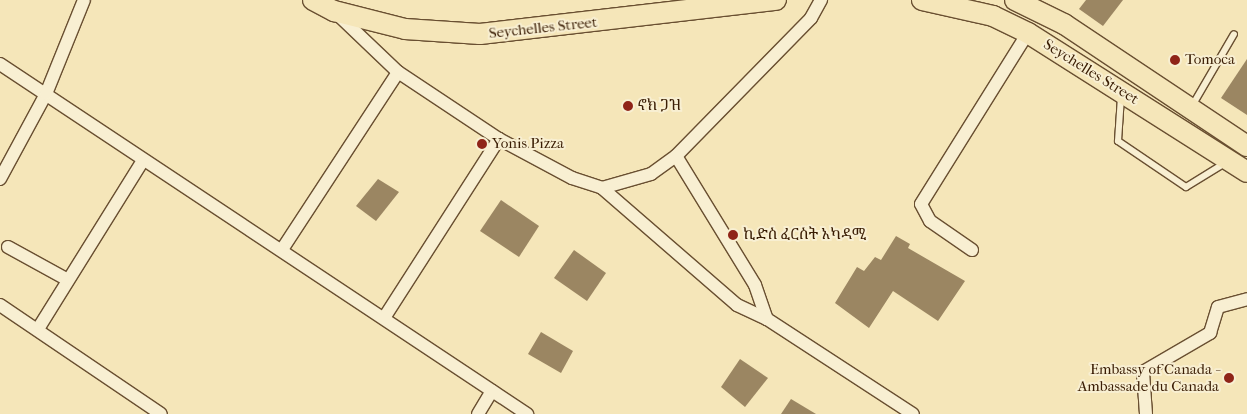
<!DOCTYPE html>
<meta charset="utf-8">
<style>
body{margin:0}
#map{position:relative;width:1247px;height:414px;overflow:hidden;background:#f5e6b9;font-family:"IM FELL French Canon","Noto Serif Ethiopic",serif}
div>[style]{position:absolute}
.building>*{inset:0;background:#9b8662}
.roads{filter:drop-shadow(1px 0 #694f31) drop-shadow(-1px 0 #694f31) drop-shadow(0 1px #694f31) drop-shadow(0 -1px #694f31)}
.lane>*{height:6px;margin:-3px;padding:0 3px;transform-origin:3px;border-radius:3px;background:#f8efd2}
.street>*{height:12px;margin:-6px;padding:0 6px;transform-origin:6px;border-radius:6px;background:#f8efd2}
.primary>*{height:20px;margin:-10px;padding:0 10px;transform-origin:10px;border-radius:10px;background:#f5e6b9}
.dots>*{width:14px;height:14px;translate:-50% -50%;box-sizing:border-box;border:2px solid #f8efd2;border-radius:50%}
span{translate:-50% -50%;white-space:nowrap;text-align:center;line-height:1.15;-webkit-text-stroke:4px #f8efd2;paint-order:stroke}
.street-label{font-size:15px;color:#3a1d04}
.poi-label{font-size:15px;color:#3a1d04}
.left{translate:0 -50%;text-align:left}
.right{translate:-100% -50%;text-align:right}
</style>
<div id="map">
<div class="building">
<div style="clip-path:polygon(1086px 0,1123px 0,1103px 26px,1079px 9px)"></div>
<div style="clip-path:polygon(1247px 59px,1247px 115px,1221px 98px)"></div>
<div style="clip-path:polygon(378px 179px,399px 192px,376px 221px,356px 206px)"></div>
<div style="clip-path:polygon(501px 200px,539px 226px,519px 257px,480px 231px)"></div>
<div style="clip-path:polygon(896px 236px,910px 244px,908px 248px,965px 281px,938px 321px,893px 291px,869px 328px,835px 303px,857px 267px,864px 271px,875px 257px,881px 260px)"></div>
<div style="clip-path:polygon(574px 250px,606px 273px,587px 301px,554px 278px)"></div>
<div style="clip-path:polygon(541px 332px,573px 351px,561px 373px,528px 354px)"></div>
<div style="clip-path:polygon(740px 359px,768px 378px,745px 407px,721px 387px)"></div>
<div style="clip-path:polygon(791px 399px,816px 414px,781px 414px)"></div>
</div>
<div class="roads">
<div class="lane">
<div style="left:1121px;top:97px;width:44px;rotate:93.9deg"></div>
<div style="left:1118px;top:141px;width:82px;rotate:34.1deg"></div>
<div style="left:1186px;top:187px;width:46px;rotate:-31.6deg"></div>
<div style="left:1192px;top:106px;width:83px;rotate:-59.7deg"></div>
</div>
<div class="street">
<div style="left:336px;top:13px;width:86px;rotate:43.6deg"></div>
<div style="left:398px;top:72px;width:121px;rotate:33.6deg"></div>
<div style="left:499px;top:139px;width:83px;rotate:28.1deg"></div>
<div style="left:572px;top:178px;width:32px;rotate:18deg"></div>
<div style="left:602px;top:188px;width:179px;rotate:40.9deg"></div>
<div style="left:737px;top:305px;width:33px;rotate:25deg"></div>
<div style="left:767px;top:319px;width:174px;rotate:33.1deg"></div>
<div style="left:0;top:64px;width:633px;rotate:33.59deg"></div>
<div style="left:676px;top:156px;width:151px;rotate:58.5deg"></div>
<div style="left:755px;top:285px;width:36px;rotate:71deg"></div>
<div style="left:0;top:179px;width:97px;rotate:-61.6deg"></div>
<div style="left:46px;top:94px;width:101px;rotate:-68deg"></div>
<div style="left:602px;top:188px;width:51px;rotate:-15.9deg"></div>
<div style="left:651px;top:174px;width:31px;rotate:-36deg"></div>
<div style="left:676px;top:156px;width:193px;rotate:-45.6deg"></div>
<div style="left:811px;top:18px;width:21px;rotate:-61deg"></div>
<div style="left:8px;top:247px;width:68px;rotate:28.8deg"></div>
<div style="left:283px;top:248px;width:210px;rotate:-56.8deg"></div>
<div style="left:972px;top:250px;width:51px;rotate:-145.4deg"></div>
<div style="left:930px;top:221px;width:19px;rotate:-118deg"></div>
<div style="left:921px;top:204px;width:202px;rotate:-58deg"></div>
<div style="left:0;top:305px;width:194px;rotate:34.1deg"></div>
<div style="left:384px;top:318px;width:213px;rotate:-57.3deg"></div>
<div style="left:38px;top:329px;width:199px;rotate:-58.1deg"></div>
<div style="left:478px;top:414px;width:27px;rotate:-59deg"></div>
<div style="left:1146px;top:414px;width:42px;rotate:-94.1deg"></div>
<div style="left:1143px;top:372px;width:78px;rotate:-30.2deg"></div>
<div style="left:1210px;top:333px;width:27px;rotate:-73deg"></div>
<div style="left:1218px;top:307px;width:30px;rotate:-15deg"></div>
</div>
<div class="primary">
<div style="left:313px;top:0;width:24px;rotate:28deg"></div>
<div style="left:334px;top:11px;width:73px;rotate:14.2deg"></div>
<div style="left:405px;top:29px;width:75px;rotate:3.8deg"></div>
<div style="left:480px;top:34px;width:298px;rotate:-6.6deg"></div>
<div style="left:922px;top:0;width:73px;rotate:12.7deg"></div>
<div style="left:993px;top:16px;width:39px;rotate:26deg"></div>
<div style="left:1028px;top:33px;width:259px;rotate:32.4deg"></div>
<div style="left:1015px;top:0;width:55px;rotate:26.1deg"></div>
<div style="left:1064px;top:24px;width:220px;rotate:33.7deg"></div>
</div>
</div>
<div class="dots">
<div style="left:1175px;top:60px;background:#8f2418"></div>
<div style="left:628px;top:106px;background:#8f2418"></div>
<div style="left:482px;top:144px;background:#8f2418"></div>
<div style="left:733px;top:235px;background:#8f2418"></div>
<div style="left:1229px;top:378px;background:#8f2418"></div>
</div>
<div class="street-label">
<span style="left:543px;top:28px;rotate:-6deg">Seychelles Street</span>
<span style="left:1091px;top:72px;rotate:32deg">Seychelles Street</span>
</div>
<div class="poi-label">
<span class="left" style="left:1185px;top:60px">Tomoca</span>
<span class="left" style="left:638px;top:106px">ኖክ ጋዝ</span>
<span class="left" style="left:492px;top:144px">Yonis Pizza</span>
<span class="left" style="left:743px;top:235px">ኪድስ ፈርስት አካዳሚ</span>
<span class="right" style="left:1219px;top:378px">Embassy of Canada -<br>Ambassade du Canada</span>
</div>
</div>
